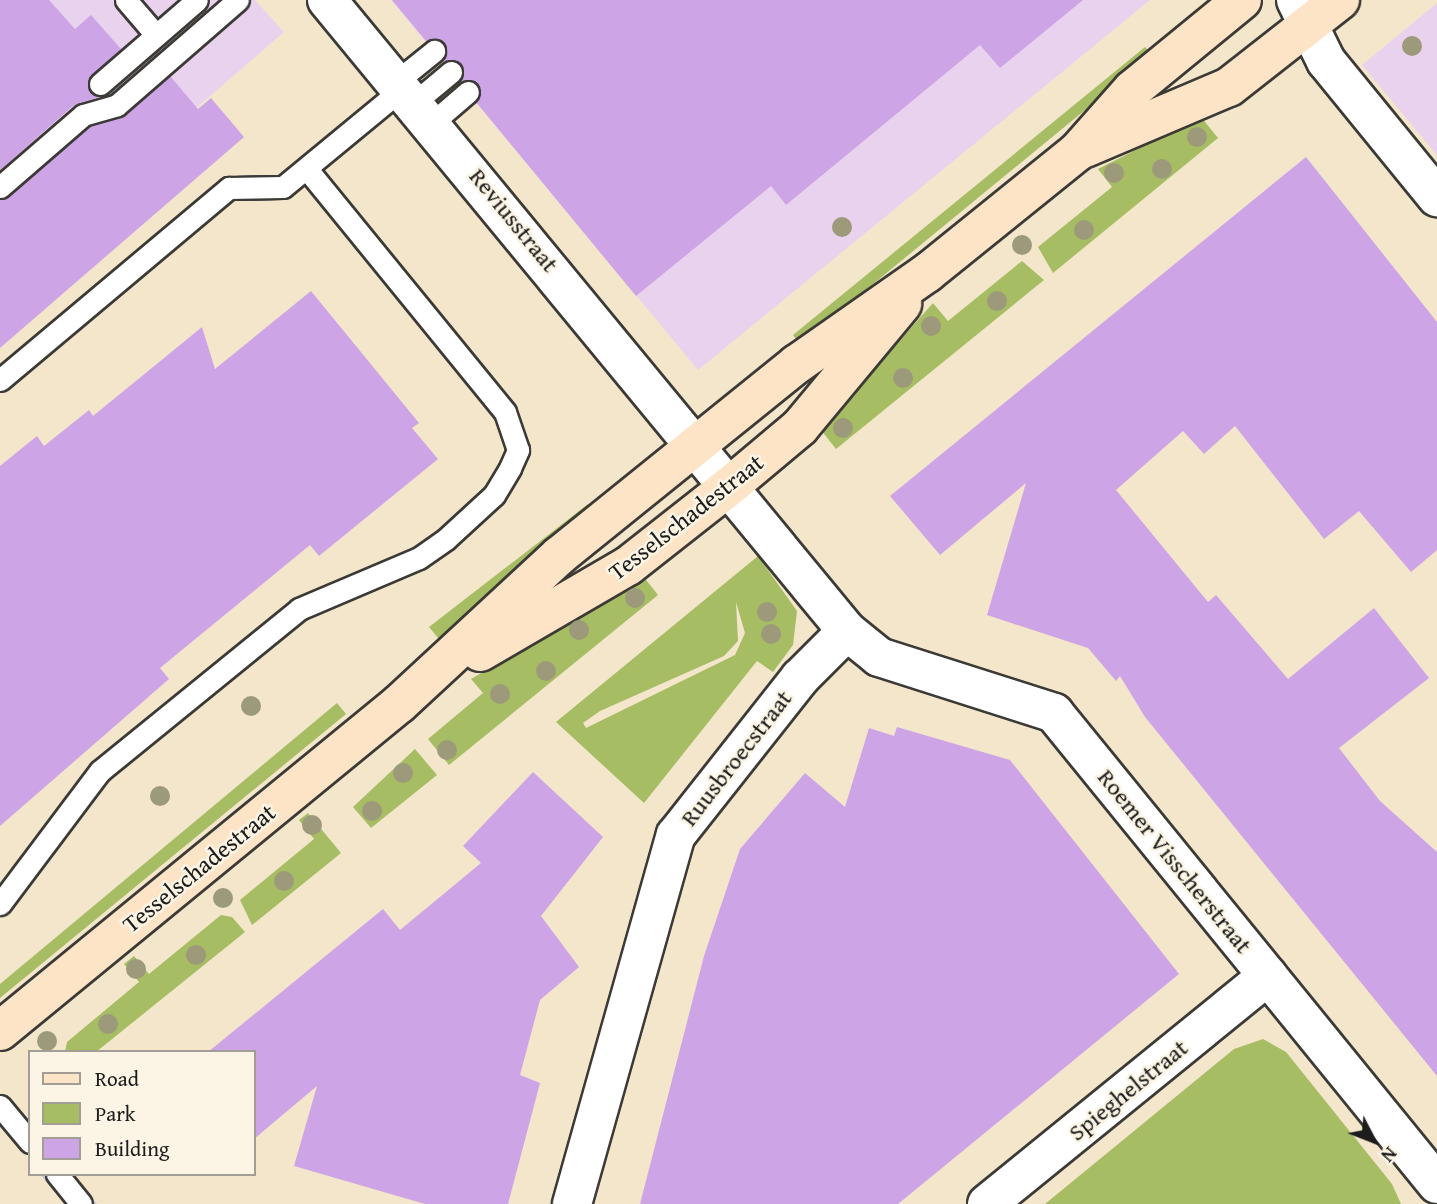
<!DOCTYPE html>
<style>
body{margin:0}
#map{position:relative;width:1437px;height:1204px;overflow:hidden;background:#f3e6cb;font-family:"Gentium Book Plus",serif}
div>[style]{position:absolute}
.built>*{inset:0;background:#e8d2ee}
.industrial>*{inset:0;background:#c9bfd7}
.green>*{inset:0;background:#a7bd63}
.building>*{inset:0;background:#cda5e7}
.roads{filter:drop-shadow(2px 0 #3c3a36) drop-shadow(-2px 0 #3c3a36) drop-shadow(0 2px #3c3a36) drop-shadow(0 -2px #3c3a36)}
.service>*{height:21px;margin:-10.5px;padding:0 10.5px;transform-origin:10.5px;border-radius:10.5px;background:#fff}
.minor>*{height:38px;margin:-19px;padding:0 19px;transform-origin:19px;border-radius:19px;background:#fff}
.secondary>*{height:38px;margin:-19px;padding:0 19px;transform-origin:19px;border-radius:19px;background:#fee4c6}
.trees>*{width:20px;height:20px;margin:-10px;border-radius:50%;background:#9c9a7a}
span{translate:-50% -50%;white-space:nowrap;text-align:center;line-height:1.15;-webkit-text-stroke:5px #fcf5e5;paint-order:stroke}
.street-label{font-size:24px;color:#1c1c1c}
.legend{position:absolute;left:28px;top:1050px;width:228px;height:126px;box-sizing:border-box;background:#fcf5e5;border:2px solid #a29e95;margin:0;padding:9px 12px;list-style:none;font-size:21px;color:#1c1c1c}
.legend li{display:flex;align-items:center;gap:14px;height:35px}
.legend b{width:35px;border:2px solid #a29e95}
.north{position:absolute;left:1339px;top:1106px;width:70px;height:70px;-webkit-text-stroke:5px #fcf5e5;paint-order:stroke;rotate:132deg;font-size:19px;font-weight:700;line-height:28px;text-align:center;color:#1c1c1c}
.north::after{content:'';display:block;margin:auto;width:24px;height:32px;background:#1c1c1c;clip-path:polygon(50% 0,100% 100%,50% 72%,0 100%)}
</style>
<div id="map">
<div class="built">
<div style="clip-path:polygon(0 0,255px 0,284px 32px,0 278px)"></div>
<div style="clip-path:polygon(391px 0,1150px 0,698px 370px)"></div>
<div style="clip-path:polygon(1437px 3px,1437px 155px,1362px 65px)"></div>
</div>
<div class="industrial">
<div style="clip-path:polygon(40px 1174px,73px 1174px,97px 1204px,65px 1204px)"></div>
</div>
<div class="green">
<div style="clip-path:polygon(1145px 47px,1152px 55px,800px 344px,793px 335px)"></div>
<div style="clip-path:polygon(1201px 117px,1218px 138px,1053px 273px,1038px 247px,1112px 187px,1098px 169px)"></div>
<div style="clip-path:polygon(1022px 261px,1044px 280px,836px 449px,821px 430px,933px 303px,948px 321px)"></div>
<div style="clip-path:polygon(588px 504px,594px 512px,439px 639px,429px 627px)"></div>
<div style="clip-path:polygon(evenodd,758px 556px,797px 611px,793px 645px,773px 672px,757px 661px,644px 803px,556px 722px,758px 556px,736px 602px,745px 633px,735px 655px,586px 728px,583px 723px,600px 711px,724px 656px,738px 641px,736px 602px)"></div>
<div style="clip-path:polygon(643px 576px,658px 595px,449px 765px,428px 739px,483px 693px,471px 679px)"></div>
<div style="clip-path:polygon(337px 703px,346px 714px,0 998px,0 984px)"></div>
<div style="clip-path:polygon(415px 749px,437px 775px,371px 828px,353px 807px)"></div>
<div style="clip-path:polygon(308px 813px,341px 853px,252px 925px,240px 900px,314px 839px,299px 820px)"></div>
<div style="clip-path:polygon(221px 915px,232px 917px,245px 932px,96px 1052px,65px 1052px,67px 1042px,139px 982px,124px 964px,134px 956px,149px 974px)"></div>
<div style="clip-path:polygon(1263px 1039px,1286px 1052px,1392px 1184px,1401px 1204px,1045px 1204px,1234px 1049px)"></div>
</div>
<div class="building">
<div style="clip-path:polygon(0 0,49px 0,75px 29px,91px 15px,121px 49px,88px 79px,90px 92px,99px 97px,74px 105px,0 170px)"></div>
<div style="clip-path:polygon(392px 0,1083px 0,1000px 68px,980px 45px,786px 205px,771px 186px,636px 296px,476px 102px,478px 84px,460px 82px,464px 69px,456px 60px,442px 61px,444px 42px,426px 41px)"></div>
<div style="clip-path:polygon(170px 76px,198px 109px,211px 98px,244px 137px,0 348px,0 200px,89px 127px,125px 115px)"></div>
<div style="clip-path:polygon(1306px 157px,1437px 322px,1437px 550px,1411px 572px,1359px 511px,1324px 539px,1235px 426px,1204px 454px,1183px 431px,1116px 490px,1208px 602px,1216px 595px,1288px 679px,1374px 608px,1429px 678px,1339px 748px,1380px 801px,1437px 852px,1437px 1076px,1145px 717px,1120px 676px,1116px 681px,1088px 648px,987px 615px,1026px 483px,940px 555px,890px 496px)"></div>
<div style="clip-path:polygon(311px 291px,419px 423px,412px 428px,438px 459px,319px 556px,310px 545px,160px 668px,169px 679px,0 826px,0 466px,37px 436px,44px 446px,89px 410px,93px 416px,202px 327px,215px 369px)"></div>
<div style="clip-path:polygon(897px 727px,1010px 760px,1179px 974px,898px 1204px,640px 1204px,704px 956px,740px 849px,805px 773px,845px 807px,869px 728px,894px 736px)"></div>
<div style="clip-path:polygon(533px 772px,603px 837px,541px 916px,579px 967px,540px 1000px,520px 1075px,540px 1083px,508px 1204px,425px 1204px,294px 1166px,317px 1086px,254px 1139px,254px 1052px,208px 1052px,383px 909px,400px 930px,481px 863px,463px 846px)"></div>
</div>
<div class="roads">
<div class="service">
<div style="left:126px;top:0;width:46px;rotate:49.4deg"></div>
<div style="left:397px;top:81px;width:48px;rotate:-39deg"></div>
<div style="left:100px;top:84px;width:128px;rotate:-40.9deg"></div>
<div style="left:415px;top:102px;width:47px;rotate:-39.8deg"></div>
<div style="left:433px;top:122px;width:46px;rotate:-40.6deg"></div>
<div style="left:0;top:187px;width:110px;rotate:-40.9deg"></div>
<div style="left:83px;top:115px;width:35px;rotate:-16deg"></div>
<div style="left:117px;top:105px;width:160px;rotate:-41deg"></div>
<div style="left:0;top:380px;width:299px;rotate:-40deg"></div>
<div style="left:229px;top:188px;width:54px;rotate:-1.1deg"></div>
<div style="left:283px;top:187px;width:156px;rotate:-39.5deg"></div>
<div style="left:0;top:904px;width:166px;rotate:-53.1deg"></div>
<div style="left:100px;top:771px;width:257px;rotate:-39.1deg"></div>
<div style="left:299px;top:609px;width:130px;rotate:-23deg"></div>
<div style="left:419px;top:558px;width:33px;rotate:-35deg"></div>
<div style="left:446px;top:539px;width:65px;rotate:-42.5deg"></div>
<div style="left:494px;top:495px;width:31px;rotate:-59deg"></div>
<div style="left:510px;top:468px;width:20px;rotate:-66deg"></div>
<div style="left:518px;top:450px;width:40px;rotate:-108.9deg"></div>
<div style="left:505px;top:412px;width:313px;rotate:-129.2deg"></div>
<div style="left:0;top:1106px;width:47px;rotate:50.2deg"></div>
<div style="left:57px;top:1174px;width:38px;rotate:51deg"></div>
</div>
<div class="minor">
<div style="left:327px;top:0;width:818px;rotate:50.51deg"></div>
<div style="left:847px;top:631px;width:41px;rotate:39.1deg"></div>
<div style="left:879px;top:657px;width:184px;rotate:17.7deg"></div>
<div style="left:1054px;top:713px;width:607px;rotate:50.88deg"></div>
<div style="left:1296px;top:0;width:68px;rotate:63.8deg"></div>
<div style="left:1326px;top:61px;width:176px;rotate:50.8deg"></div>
<div style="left:572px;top:1204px;width:383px;rotate:-74.3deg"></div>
<div style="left:676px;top:835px;width:200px;rotate:-51.7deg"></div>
<div style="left:800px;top:678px;width:66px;rotate:-45deg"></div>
<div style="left:987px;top:1204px;width:362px;rotate:-39.1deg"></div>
</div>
<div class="secondary">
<div style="left:1085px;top:148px;width:156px;rotate:-23deg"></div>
<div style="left:1229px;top:87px;width:141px;rotate:-38.1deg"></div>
<div style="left:480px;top:652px;width:171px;rotate:-30.2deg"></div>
<div style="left:628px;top:566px;width:131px;rotate:-38.2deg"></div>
<div style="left:731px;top:485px;width:90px;rotate:-40deg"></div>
<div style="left:800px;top:427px;width:160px;rotate:-50.3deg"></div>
<div style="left:0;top:1031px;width:516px;rotate:-39.34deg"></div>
<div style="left:399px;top:704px;width:219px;rotate:-42.8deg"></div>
<div style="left:560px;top:555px;width:304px;rotate:-38.9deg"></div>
<div style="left:797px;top:364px;width:159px;rotate:-35deg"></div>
<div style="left:927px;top:273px;width:193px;rotate:-38.9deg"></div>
<div style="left:1077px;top:152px;width:83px;rotate:-48.4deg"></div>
<div style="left:1132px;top:90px;width:142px;rotate:-39.3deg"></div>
</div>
</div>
<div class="trees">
<div style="left:1412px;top:46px"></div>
<div style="left:1197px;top:137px"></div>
<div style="left:1162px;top:169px"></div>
<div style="left:1114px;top:173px"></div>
<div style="left:842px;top:227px"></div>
<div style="left:1084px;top:230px"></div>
<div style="left:1022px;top:245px"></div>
<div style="left:997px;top:301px"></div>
<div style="left:931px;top:326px"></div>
<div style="left:903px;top:378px"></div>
<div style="left:843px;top:428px"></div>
<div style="left:635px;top:598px"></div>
<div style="left:767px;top:612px"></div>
<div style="left:579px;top:630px"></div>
<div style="left:771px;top:634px"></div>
<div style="left:546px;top:671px"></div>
<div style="left:500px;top:694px"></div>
<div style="left:251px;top:706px"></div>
<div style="left:447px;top:750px"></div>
<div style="left:403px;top:773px"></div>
<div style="left:160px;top:796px"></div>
<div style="left:372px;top:811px"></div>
<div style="left:312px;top:825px"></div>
<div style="left:284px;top:881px"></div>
<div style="left:223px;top:898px"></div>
<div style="left:196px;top:955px"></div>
<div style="left:136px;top:969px"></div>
<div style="left:108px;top:1024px"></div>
<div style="left:47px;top:1041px"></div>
</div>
<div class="street-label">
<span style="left:514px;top:220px;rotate:51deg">Reviusstraat</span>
<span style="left:686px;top:517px;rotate:-38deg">Tesselschadestraat</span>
<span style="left:736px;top:758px;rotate:-52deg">Ruusbroecstraat</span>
<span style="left:1175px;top:861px;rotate:51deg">Roemer Visscherstraat</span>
<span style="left:199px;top:868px;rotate:-39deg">Tesselschadestraat</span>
<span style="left:1128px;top:1090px;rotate:-39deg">Spieghelstraat</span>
</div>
<ul class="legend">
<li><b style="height:9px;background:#fee4c6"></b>Road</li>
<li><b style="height:19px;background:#a7bd63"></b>Park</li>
<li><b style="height:19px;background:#cda5e7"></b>Building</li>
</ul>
<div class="north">N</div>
</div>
